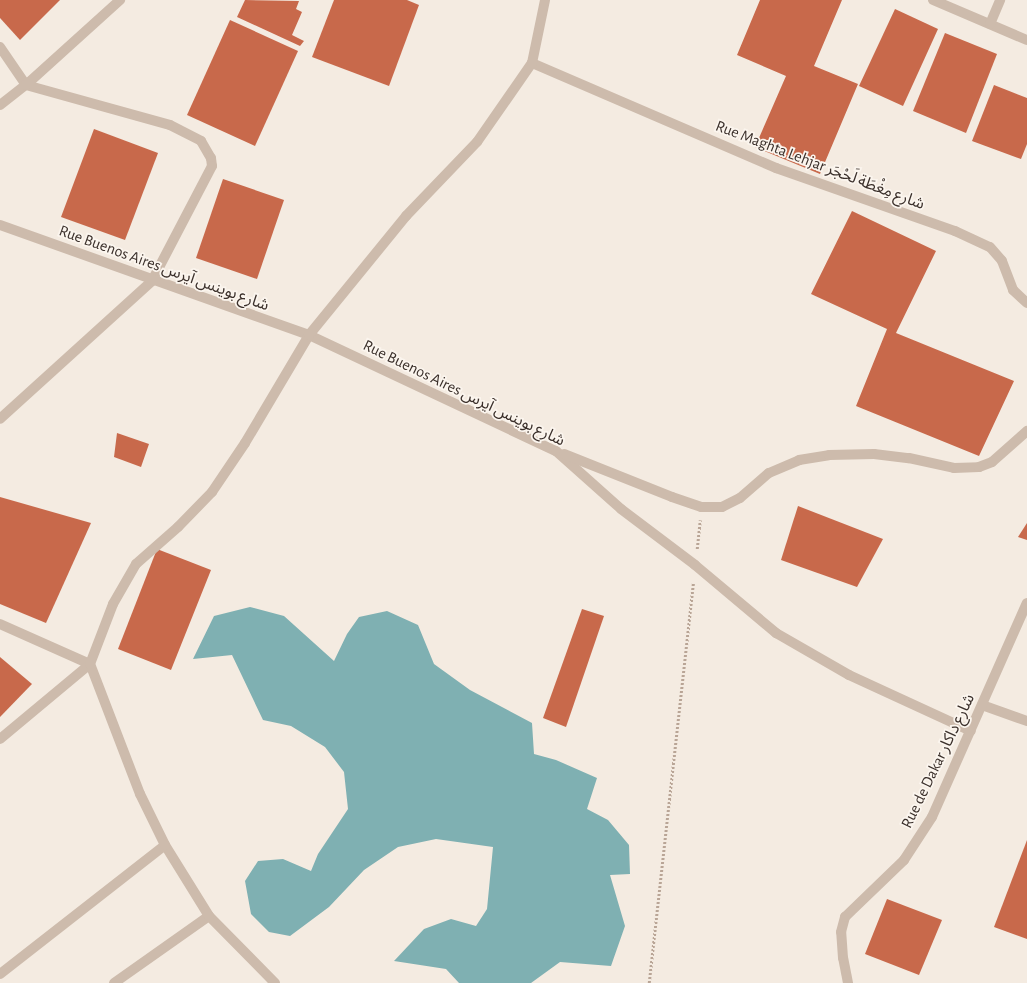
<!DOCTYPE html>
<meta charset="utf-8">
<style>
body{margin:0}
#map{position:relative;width:1027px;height:983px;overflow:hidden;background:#f4ebe1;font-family:"Alegreya Sans","Noto Sans Arabic",sans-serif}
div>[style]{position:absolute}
.water>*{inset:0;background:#7fb0b2}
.building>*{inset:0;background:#c8694b}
.path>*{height:2.5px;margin-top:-1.25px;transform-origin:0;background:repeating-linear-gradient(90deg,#b9a596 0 2px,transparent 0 4px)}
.minor>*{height:10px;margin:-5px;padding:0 5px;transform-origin:5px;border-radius:5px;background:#cdbbac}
span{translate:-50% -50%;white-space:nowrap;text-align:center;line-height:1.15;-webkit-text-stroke:3.5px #fbf5ee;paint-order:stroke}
.street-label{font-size:16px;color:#3b302b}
</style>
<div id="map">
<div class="water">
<div style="clip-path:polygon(250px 607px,284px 616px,334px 661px,347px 634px,359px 617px,387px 611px,418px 625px,434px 664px,470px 690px,532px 723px,534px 754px,556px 760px,597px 778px,587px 809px,608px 820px,629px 845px,630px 874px,610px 875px,625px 926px,611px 966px,560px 962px,531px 983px,459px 983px,446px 969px,394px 961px,424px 929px,451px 919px,476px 926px,487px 909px,493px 847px,436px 839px,398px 847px,364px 870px,329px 907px,290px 936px,269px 932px,251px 914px,245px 881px,258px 861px,283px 859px,311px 871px,318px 854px,348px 809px,344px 772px,325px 747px,291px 726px,263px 720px,232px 655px,193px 659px,214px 616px)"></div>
</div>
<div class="building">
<div style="clip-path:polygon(0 0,60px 0,20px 40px,0 18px)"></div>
<div style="clip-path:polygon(245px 0,299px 1px,296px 9px,302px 12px,292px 35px,304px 41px,300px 46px,237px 17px)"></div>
<div style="clip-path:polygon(334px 0,407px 0,419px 5px,389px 86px,312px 57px)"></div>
<div style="clip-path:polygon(760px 0,842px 0,814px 66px,858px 84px,820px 174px,755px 147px,786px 76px,737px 55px)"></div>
<div style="clip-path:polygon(895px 9px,938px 29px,903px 106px,859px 86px)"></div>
<div style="clip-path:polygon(230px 20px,298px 51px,255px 146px,187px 115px)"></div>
<div style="clip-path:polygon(945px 33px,997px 54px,966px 133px,913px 111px)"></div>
<div style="clip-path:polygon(994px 85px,1027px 98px,1027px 144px,1021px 159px,972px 141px)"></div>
<div style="clip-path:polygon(94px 129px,158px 153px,125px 240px,61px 217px)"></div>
<div style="clip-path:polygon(223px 179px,284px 200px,257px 279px,196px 258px)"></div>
<div style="clip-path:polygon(852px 211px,936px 251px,896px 333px,1014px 381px,979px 456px,856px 406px,887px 329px,811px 294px)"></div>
<div style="clip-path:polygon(117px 433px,149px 444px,141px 467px,114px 457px)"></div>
<div style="clip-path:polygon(0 497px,91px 523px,46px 623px,0 604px)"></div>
<div style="clip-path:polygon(798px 506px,883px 539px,857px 587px,781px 560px)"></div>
<div style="clip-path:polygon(1027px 523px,1027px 540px,1018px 537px)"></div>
<div style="clip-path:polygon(157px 549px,211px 570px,171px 670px,118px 649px)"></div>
<div style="clip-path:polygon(582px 609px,604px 616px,566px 727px,543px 718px)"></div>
<div style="clip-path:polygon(0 657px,32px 684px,0 717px)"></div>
<div style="clip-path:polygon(1027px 840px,1027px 939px,994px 927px)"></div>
<div style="clip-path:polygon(887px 899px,942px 920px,919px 975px,865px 954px)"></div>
</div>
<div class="path">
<div style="left:697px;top:549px;width:29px;rotate:-84deg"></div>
<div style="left:649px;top:983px;width:403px;rotate:-83.7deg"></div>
</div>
<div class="minor">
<div style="left:933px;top:0;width:102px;rotate:23.1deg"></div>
<div style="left:990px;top:24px;width:26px;rotate:-67deg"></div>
<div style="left:0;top:47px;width:46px;rotate:55.6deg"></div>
<div style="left:26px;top:85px;width:149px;rotate:15.5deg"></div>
<div style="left:170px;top:125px;width:35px;rotate:27deg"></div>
<div style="left:201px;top:141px;width:20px;rotate:60deg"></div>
<div style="left:211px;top:158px;width:8px;rotate:83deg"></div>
<div style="left:212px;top:166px;width:130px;rotate:117.6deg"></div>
<div style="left:152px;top:281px;width:205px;rotate:137.8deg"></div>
<div style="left:532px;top:63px;width:266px;rotate:23.3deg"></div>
<div style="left:776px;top:168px;width:190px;rotate:19.4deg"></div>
<div style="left:955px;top:231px;width:38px;rotate:25deg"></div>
<div style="left:990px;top:247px;width:18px;rotate:49deg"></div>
<div style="left:1002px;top:261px;width:31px;rotate:69deg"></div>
<div style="left:1013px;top:290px;width:19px;rotate:43deg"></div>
<div style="left:0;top:105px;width:33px;rotate:-38deg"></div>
<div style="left:26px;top:85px;width:127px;rotate:-42.1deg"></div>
<div style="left:0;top:225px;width:328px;rotate:19.6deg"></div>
<div style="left:309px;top:335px;width:273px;rotate:25.2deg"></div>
<div style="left:556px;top:451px;width:87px;rotate:41.7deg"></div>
<div style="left:621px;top:509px;width:93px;rotate:37.1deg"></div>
<div style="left:695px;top:565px;width:106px;rotate:40deg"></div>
<div style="left:776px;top:633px;width:84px;rotate:29.9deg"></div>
<div style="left:849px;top:675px;width:134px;rotate:24.7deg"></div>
<div style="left:564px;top:454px;width:116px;rotate:21.7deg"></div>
<div style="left:672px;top:497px;width:31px;rotate:19deg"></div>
<div style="left:701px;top:507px;width:21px"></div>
<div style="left:722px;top:507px;width:20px;rotate:-27deg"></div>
<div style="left:740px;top:498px;width:38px;rotate:-41deg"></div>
<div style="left:769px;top:473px;width:33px;rotate:-23deg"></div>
<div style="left:799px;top:460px;width:30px;rotate:-9deg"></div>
<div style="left:829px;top:455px;width:45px;rotate:-1.3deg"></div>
<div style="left:874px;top:454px;width:35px;rotate:7deg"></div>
<div style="left:909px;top:458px;width:46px;rotate:12.5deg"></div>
<div style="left:954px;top:468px;width:25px;rotate:-2deg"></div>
<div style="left:979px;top:467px;width:14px;rotate:-21deg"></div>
<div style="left:992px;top:462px;width:47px;rotate:-41.5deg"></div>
<div style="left:0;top:624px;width:98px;rotate:24deg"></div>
<div style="left:90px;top:664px;width:117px;rotate:140.2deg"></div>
<div style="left:982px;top:705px;width:48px;rotate:19.6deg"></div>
<div style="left:0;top:974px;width:209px;rotate:-38deg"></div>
<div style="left:114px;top:983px;width:116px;rotate:-35.2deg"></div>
<div style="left:275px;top:983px;width:94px;rotate:-134.6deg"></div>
<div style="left:209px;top:916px;width:84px;rotate:-121.8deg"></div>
<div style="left:165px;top:845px;width:57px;rotate:-116.1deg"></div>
<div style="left:140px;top:794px;width:139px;rotate:-111deg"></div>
<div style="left:90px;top:664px;width:64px;rotate:-69deg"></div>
<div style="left:113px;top:604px;width:46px;rotate:-60.1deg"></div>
<div style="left:136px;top:564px;width:56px;rotate:-41.4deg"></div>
<div style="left:178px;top:527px;width:49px;rotate:-45.8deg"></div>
<div style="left:212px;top:492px;width:59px;rotate:-56deg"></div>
<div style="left:245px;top:443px;width:126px;rotate:-59.3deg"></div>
<div style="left:309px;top:335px;width:154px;rotate:-50.8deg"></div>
<div style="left:406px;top:216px;width:103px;rotate:-46.2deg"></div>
<div style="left:477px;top:142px;width:96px;rotate:-55.2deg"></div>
<div style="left:532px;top:63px;width:64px;rotate:-78.3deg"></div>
<div style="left:848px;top:983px;width:25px;rotate:-101deg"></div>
<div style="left:843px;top:958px;width:26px;rotate:-94deg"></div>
<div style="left:841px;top:932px;width:16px;rotate:-75deg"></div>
<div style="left:845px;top:917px;width:82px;rotate:-44deg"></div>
<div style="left:904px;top:860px;width:51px;rotate:-56.9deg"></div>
<div style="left:932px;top:817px;width:234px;rotate:-66.1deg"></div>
</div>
<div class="street-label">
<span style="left:820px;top:165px;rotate:21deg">Rue Maghta Lehjar شارع مِغْطَة لَحْجَر</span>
<span style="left:164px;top:268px;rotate:20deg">Rue Buenos Aires شارع بوينس آيرس</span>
<span style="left:464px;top:393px;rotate:26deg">Rue Buenos Aires شارع بوينس آيرس</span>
<span style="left:938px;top:761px;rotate:-64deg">Rue de Dakar شارع داكار</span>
</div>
</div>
